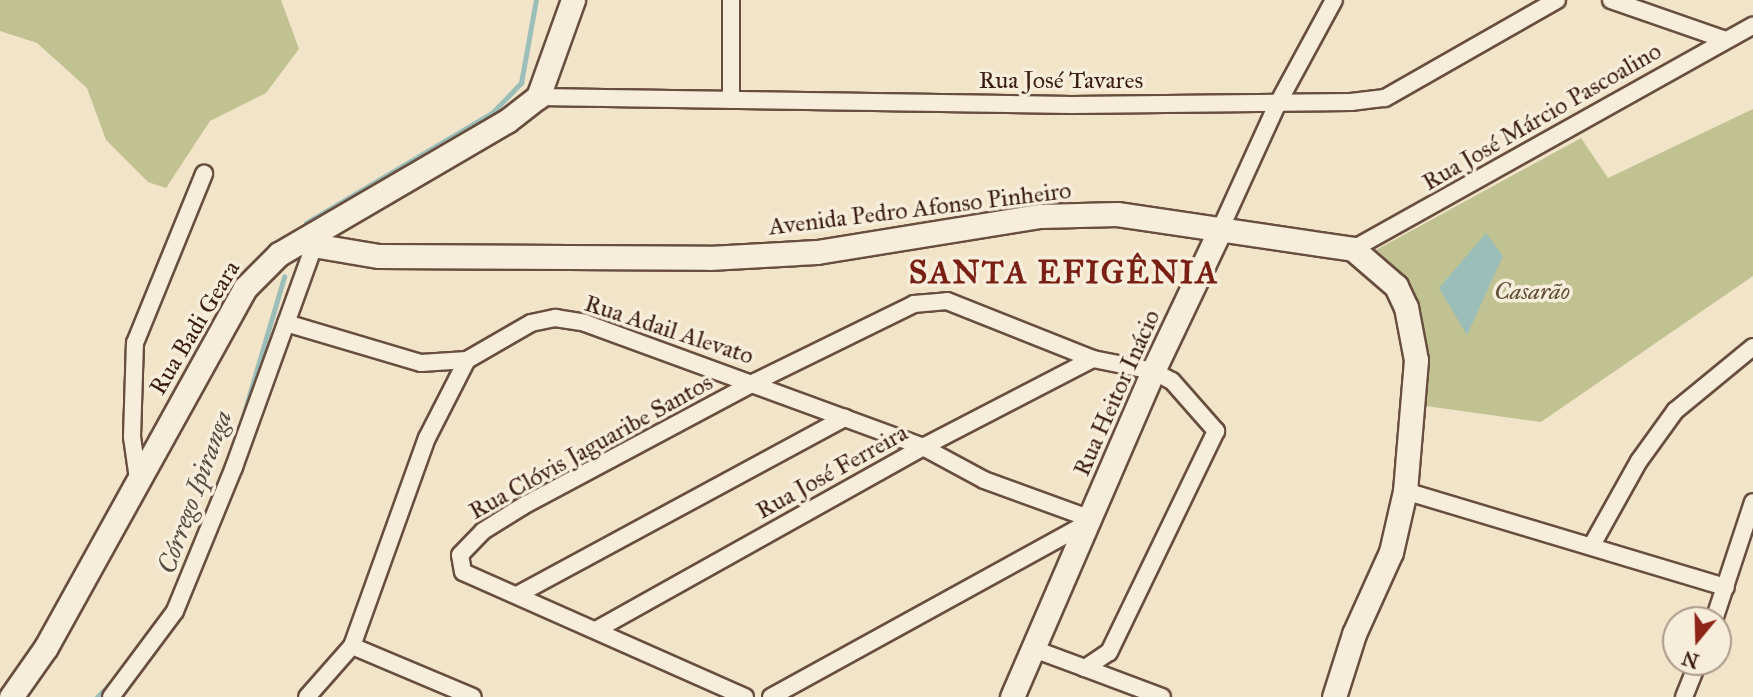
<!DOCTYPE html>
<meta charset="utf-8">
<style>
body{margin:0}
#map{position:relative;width:1753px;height:697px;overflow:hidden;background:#f2e4c8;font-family:"IM FELL Great Primer",serif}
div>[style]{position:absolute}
.green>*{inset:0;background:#c0c292}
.water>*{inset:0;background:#9bbeb9}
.stream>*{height:4.5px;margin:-2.25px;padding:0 2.25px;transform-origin:2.25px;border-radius:2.25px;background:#9bbeb9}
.roads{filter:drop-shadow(2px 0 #684e3e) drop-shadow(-2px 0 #684e3e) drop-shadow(0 2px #684e3e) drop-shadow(0 -2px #684e3e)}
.street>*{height:16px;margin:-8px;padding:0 8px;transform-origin:8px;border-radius:8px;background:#f7eddb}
.secondary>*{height:23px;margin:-11.5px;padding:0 11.5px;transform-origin:11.5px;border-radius:11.5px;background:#f7eddb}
span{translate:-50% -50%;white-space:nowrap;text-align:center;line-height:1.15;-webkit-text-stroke:7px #f7eddb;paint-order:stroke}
.street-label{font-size:24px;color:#3a1c10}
.park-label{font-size:24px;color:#624e37;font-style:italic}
.water-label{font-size:26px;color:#574d43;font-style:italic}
.district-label{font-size:32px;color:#7a1f14;font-weight:700;letter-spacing:2px}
.north{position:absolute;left:1662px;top:606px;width:70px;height:70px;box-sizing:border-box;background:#f7eddb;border:2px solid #ab998a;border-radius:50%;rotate:199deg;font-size:19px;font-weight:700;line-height:28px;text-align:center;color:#3a1c10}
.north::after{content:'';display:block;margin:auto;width:24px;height:32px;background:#8f2418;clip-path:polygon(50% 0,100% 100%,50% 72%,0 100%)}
</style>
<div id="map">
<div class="green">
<div style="clip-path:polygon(0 0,281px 0,299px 49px,266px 93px,210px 121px,166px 188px,148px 182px,106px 140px,87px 88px,37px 43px,0 31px)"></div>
<div style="clip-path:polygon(1753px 109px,1753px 276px,1541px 422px,1426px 406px,1422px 312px,1376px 250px,1581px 138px,1608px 178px)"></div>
</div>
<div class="water">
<div style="clip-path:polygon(1486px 233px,1503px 256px,1467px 335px,1439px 288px)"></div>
</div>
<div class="stream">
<div style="left:306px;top:223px;width:216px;rotate:-30.6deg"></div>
<div style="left:492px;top:113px;width:42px;rotate:-46deg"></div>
<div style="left:521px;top:83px;width:84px;rotate:-79.8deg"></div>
<div style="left:237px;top:437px;width:167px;rotate:-73.6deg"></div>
<div style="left:97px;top:697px;width:28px;rotate:-45deg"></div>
</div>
<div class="roads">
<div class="street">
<div style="left:1611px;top:0;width:119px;rotate:19.2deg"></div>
<div style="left:538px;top:97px;width:534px;rotate:0.86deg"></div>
<div style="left:1072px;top:105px;width:279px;rotate:-0.6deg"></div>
<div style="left:1351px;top:102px;width:34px;rotate:-7deg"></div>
<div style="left:1385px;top:98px;width:198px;rotate:-29.7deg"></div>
<div style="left:731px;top:100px;width:100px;rotate:-90deg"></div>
<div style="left:1219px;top:232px;width:140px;rotate:-65.5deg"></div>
<div style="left:1277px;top:105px;width:119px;rotate:-61.5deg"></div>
<div style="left:1353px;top:249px;width:458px;rotate:-29.2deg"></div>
<div style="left:286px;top:323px;width:141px;rotate:16.5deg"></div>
<div style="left:421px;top:363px;width:46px;rotate:-3.7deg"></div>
<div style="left:138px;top:479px;width:42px;rotate:-98.1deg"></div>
<div style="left:132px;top:437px;width:94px;rotate:-88.2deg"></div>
<div style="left:135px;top:343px;width:183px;rotate:-67.8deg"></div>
<div style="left:1405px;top:491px;width:335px;rotate:16.7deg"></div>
<div style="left:1592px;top:545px;width:96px;rotate:-60.8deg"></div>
<div style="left:1639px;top:461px;width:62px;rotate:-54.2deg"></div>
<div style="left:1675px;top:411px;width:101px;rotate:-39.4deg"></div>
<div style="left:517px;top:595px;width:373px;rotate:-28.4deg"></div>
<div style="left:1714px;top:620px;width:124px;rotate:-71.7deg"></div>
<div style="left:596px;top:630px;width:375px;rotate:-29.2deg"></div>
<div style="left:923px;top:447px;width:191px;rotate:-27.4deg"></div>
<div style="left:352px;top:646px;width:131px;rotate:22.9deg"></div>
<div style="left:1085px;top:668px;width:82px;rotate:20.6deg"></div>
<div style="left:111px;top:697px;width:107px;rotate:-53.3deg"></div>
<div style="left:175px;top:611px;width:156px;rotate:-67.7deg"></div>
<div style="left:234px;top:467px;width:235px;rotate:-70.1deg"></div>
<div style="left:307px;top:697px;width:68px;rotate:-48.6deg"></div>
<div style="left:352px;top:646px;width:221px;rotate:-70.2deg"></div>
<div style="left:427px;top:438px;width:88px;rotate:-62.9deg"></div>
<div style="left:467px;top:360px;width:74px;rotate:-30deg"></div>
<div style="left:531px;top:323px;width:25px;rotate:-12deg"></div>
<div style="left:555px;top:318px;width:30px;rotate:9deg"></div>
<div style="left:585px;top:323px;width:360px;rotate:20.1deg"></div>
<div style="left:923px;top:447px;width:69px;rotate:28.4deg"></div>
<div style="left:984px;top:480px;width:114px;rotate:20deg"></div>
<div style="left:745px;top:697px;width:308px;rotate:-156.1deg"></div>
<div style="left:463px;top:572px;width:17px;rotate:-100deg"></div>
<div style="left:460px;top:555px;width:33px;rotate:-46deg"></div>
<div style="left:483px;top:531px;width:47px;rotate:-32deg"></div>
<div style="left:523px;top:506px;width:263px;rotate:-28.1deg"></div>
<div style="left:755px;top:382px;width:177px;rotate:-26.1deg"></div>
<div style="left:914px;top:304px;width:33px;rotate:-5deg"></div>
<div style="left:947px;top:301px;width:157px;rotate:21.7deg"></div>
<div style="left:1093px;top:359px;width:61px;rotate:11.3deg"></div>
<div style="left:1153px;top:371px;width:21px;rotate:28deg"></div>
<div style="left:1172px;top:381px;width:67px;rotate:48.7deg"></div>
<div style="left:1216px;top:431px;width:246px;rotate:115.8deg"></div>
<div style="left:1109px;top:652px;width:29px;rotate:146deg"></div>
<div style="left:1085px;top:668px;width:54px;rotate:-159.6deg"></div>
<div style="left:771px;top:697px;width:362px;rotate:-28.8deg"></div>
<div style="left:1684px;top:697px;width:38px;rotate:-68deg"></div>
</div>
<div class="secondary">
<div style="left:301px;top:243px;width:79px;rotate:9.5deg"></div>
<div style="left:379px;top:256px;width:330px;rotate:0.3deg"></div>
<div style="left:709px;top:258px;width:108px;rotate:-3.2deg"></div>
<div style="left:817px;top:252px;width:226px;rotate:-9.2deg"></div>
<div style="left:1040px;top:216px;width:77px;rotate:-1.5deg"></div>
<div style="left:1117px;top:214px;width:239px;rotate:8.4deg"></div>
<div style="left:1353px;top:249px;width:57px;rotate:40.7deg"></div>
<div style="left:1396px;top:286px;width:23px;rotate:65deg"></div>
<div style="left:1406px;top:307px;width:54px;rotate:79.3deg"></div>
<div style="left:1416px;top:360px;width:131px;rotate:94.8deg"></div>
<div style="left:1405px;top:491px;width:63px;rotate:102.9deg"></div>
<div style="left:1391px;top:552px;width:90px;rotate:114.3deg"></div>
<div style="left:1354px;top:634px;width:66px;rotate:107.6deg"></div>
<div style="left:11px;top:697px;width:61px;rotate:-55deg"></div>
<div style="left:46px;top:647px;width:410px;rotate:-61deg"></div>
<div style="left:245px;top:288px;width:48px;rotate:-45deg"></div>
<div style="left:279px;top:254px;width:264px;rotate:-30.3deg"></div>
<div style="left:507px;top:121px;width:39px;rotate:-38deg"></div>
<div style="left:538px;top:97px;width:103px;rotate:-70.2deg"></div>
<div style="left:1012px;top:697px;width:355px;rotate:-66.6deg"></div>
<div style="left:1153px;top:371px;width:154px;rotate:-64.6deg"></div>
</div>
</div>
<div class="street-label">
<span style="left:1061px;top:81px">Rua José Tavares</span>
<span style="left:1542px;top:117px;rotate:-30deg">Rua José Márcio Pascoalino</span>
<span style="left:920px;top:209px;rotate:-7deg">Avenida Pedro Afonso Pinheiro</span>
<span style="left:195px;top:328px;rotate:-59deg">Rua Badi Geara</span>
<span style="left:669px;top:330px;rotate:18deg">Rua Adail Alevato</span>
<span style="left:1117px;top:393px;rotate:-66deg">Rua Heitor Inácio</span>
<span style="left:591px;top:447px;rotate:-29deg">Rua Clóvis Jaguaribe Santos</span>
<span style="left:832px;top:472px;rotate:-29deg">Rua José Ferreira</span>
</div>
<div class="park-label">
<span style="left:1532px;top:292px">Casarão</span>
</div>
<div class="water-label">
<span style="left:195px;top:492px;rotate:-70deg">Córrego Ipiranga</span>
</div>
<div class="district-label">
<span style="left:1064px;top:273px">SANTA EFIGÊNIA</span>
</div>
<div class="north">N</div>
</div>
